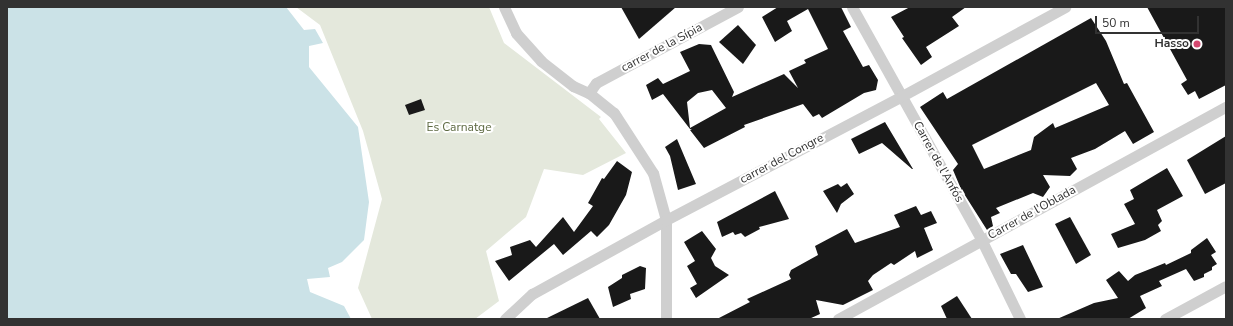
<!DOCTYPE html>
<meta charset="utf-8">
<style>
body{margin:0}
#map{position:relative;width:1233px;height:326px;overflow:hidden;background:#fff;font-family:"Nunito Sans",sans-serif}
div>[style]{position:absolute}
.green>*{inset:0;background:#e4e8dc}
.water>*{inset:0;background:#cbe2e7}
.building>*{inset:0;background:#191919}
.minor>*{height:11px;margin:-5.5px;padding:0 5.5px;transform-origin:5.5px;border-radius:5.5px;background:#cfcfcf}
.dots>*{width:11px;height:11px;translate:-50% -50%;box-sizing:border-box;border:2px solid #fff;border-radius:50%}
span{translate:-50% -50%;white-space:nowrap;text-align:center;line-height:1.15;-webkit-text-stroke:4px #fff;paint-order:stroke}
.poi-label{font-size:12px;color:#323232;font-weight:700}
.right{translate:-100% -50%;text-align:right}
.street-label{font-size:12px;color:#323232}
.park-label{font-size:12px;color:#5e6a43}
.frame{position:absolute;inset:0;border:8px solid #323232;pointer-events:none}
.scale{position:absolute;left:1095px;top:16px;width:104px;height:18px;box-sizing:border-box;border:2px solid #323232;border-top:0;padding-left:5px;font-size:12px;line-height:14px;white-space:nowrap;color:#323232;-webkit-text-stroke:3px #fff;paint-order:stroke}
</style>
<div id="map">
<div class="green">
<div style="clip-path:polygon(296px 7px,489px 7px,504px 43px,601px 117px,599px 119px,626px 153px,583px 175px,544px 169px,526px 217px,486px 251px,499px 301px,475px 319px,372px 319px,358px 288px,382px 199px,363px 131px,320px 25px)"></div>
</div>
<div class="water">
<div style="clip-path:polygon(7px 7px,286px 7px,304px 30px,315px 29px,323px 43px,309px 46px,309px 67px,358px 127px,369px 202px,364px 240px,342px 262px,328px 268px,330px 277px,307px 279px,310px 292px,344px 306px,351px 319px,7px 319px)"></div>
</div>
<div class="building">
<div style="clip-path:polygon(621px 7px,676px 7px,639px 39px)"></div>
<div style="clip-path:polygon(evenodd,778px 7px,841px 7px,851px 27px,843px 31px,863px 67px,869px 65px,878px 80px,876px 90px,864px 93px,822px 118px,819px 114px,813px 117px,803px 104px,744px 125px,745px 127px,704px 148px,690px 130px,692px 129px,690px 129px,663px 94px,652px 100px,646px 85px,658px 78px,663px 84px,690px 71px,680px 52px,699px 44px,711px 45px,734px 92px,732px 97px,784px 74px,798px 88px,789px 71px,806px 63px,804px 60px,828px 49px,808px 9px,787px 21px,792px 31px,775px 42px,762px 17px,778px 7px,712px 90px,726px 108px,690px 128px,687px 102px,698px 93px,712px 90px)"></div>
<div style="clip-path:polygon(910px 7px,966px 7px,952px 17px,959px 26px,926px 47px,932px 57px,921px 65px,902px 38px,904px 37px,891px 17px)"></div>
<div style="clip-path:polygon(1147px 7px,1226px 7px,1226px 85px,1199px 99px,1195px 91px,1188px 95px,1181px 84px,1187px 80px)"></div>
<div style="clip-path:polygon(evenodd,1091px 18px,1106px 41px,1124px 84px,1127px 83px,1154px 132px,1133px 144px,1125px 131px,1095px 149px,1071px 158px,1077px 169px,1070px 176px,1043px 175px,1050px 187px,1043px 197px,1033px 193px,996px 208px,1000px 213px,991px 217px,993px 226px,987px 230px,961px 189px,953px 170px,958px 164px,920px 107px,943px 92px,947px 99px,1091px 18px,1096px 83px,1109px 105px,1055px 128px,1053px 123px,1034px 137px,1031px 150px,984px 169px,972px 145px,1096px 83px)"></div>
<div style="clip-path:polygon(738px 25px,756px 45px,743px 64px,719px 42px)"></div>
<div style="clip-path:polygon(421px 99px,425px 110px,409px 115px,405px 105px)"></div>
<div style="clip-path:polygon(885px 122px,913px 169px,912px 169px,882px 143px,859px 154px,851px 139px)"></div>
<div style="clip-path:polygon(1226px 136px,1226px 183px,1205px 194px,1187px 160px)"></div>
<div style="clip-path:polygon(677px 139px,696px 184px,678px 190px,670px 156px,665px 147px)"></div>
<div style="clip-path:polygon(617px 161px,632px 172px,626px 195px,609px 225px,597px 237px,591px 231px,563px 255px,554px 244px,509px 281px,495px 261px,512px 255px,510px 247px,530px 240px,536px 247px,563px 217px,574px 232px,593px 206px,588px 203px,602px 178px,604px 179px)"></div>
<div style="clip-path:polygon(1167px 168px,1183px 196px,1157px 210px,1162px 221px,1158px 225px,1161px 231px,1145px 240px,1118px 248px,1111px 234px,1135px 224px,1124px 204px,1134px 199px,1130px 190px)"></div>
<div style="clip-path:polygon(847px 183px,854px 194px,841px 204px,837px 213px,823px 191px,838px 184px,841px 187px)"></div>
<div style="clip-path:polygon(775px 191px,789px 219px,759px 227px,760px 229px,745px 237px,741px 233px,735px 235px,733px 232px,722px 237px,717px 222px)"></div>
<div style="clip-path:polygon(916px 206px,921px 215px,931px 211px,937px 223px,924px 228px,933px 250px,917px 258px,915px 251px,894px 265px,891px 263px,873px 275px,868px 281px,873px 290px,843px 305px,816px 300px,820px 314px,809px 319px,717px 319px,750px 302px,747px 299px,791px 279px,789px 275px,791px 270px,818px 255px,815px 246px,847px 229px,855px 243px,900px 227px,894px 215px)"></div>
<div style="clip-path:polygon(1070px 217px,1091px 255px,1076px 264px,1055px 224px)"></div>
<div style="clip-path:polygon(702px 231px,716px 249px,711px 258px,715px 266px,729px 275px,696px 298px,690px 288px,697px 284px,687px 266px,695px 261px,684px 242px)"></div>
<div style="clip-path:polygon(1207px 238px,1216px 252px,1211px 255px,1217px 264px,1212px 267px,1212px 270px,1204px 274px,1204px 277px,1194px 281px,1186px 269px,1159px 281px,1162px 286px,1140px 296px,1146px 308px,1128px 319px,1057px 319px,1094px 303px,1118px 298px,1106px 280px,1119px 271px,1128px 281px,1135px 275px,1165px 263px,1166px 265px,1191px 253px,1191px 250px)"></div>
<div style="clip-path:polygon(1023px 245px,1043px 287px,1028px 292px,1016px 274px,1011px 274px,1000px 254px)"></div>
<div style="clip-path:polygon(640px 266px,646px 268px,645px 289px,630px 294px,631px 299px,613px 307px,608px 287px,622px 278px,622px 275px)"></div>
<div style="clip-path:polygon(957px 296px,972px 319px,947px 319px,941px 306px)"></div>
<div style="clip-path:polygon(588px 298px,600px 319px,545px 319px)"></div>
</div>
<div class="minor">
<div style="left:504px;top:7px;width:29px;rotate:65deg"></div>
<div style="left:516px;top:33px;width:38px;rotate:48deg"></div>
<div style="left:541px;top:61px;width:41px;rotate:38deg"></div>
<div style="left:573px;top:86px;width:17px;rotate:24deg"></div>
<div style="left:589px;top:93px;width:32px;rotate:39deg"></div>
<div style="left:614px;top:113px;width:72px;rotate:57deg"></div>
<div style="left:653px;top:173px;width:49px;rotate:74.5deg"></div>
<div style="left:666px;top:220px;width:99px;rotate:90deg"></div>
<div style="left:852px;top:7px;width:268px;rotate:60.9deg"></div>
<div style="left:982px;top:241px;width:87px;rotate:64deg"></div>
<div style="left:589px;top:93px;width:12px;rotate:-55deg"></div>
<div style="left:596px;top:83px;width:161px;rotate:-28.2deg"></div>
<div style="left:505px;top:319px;width:37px;rotate:-43deg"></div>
<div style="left:532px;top:294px;width:153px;rotate:-28.9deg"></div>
<div style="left:666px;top:220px;width:267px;rotate:-27.7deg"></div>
<div style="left:902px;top:96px;width:186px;rotate:-28.6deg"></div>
<div style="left:838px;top:319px;width:442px;rotate:-28.7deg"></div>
<div style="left:1165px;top:319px;width:69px;rotate:-28.4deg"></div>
</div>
<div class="dots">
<div style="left:1197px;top:44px;background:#d54970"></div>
</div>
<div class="poi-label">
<span class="right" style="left:1189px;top:44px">Hasso</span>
</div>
<div class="street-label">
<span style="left:662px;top:48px;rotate:-28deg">carrer de la Sípia</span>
<span style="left:782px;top:159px;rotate:-28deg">carrer del Congre</span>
<span style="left:938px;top:162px;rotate:61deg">Carrer de l'Anfós</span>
<span style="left:1032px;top:213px;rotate:-29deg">Carrer de l'Oblada</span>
</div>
<div class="park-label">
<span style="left:459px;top:128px">Es Carnatge</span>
</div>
<div class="frame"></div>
<div class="scale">50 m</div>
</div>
